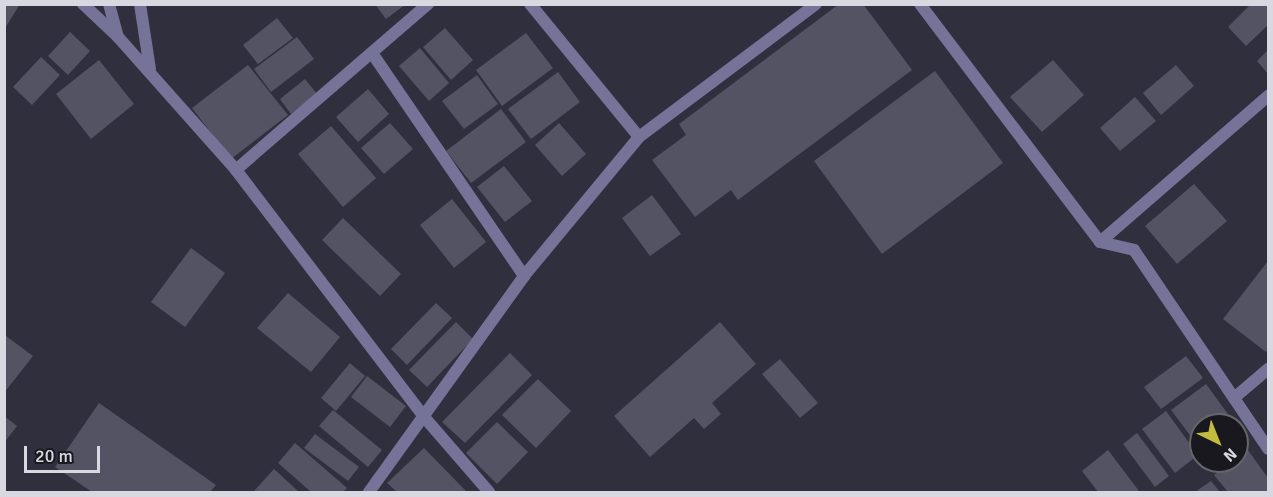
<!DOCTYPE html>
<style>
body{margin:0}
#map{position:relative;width:1273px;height:497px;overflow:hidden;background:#302f3d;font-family:Signika,sans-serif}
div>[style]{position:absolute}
.building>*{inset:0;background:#545363}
.minor>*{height:12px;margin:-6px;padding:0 6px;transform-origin:6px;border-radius:6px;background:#757398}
span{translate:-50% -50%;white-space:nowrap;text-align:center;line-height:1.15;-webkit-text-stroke:4.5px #18181e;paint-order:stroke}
.frame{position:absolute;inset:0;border:6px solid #d8d8e1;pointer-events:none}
.north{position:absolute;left:1189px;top:413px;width:60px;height:60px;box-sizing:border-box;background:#18181e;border:2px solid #65656c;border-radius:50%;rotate:137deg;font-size:16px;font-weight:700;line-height:24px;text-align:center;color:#d8d8e1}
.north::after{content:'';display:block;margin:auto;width:21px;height:27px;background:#c2bd3f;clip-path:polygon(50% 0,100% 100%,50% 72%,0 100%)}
.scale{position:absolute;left:24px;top:446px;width:76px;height:27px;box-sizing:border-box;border:3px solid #d8d8e1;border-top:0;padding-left:8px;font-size:18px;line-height:21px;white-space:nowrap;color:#d8d8e1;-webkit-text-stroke:4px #18181e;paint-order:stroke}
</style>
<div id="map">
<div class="building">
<div style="clip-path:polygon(4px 4px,20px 4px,4px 30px)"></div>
<div style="clip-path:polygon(375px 4px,406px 4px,386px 19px)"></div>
<div style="clip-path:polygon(839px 4px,863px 4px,912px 70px,738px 200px,731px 190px,695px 217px,652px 160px,686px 135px,679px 124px)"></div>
<div style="clip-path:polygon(1251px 4px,1268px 4px,1268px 25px,1246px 46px,1228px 27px)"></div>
<div style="clip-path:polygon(277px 18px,293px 38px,258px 64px,243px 45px)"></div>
<div style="clip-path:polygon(445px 28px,473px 60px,451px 80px,423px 47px)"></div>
<div style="clip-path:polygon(70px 32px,90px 51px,68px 75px,48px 56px)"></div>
<div style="clip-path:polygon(526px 33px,553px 68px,502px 106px,476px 70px)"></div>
<div style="clip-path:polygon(297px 37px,314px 59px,271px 92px,254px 69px)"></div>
<div style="clip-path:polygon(420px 48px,449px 83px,429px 101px,399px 66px)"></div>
<div style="clip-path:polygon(1268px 50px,1268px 74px,1257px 61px)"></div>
<div style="clip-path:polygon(41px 57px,60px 75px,32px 105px,13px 87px)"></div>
<div style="clip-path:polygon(99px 60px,134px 104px,91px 139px,56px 94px)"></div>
<div style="clip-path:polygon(1053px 60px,1084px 95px,1042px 132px,1010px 97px)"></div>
<div style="clip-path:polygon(248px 65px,288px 115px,231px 159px,192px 108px)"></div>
<div style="clip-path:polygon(1176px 65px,1194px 86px,1161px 115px,1143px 93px)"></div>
<div style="clip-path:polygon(935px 71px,1003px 163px,882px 254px,814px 161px)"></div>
<div style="clip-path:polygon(558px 72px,580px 102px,531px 139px,508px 109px)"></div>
<div style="clip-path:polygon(477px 75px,498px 104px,464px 129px,442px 101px)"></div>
<div style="clip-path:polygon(305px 79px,317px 94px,291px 114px,280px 99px)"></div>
<div style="clip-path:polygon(368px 89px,389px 114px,358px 142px,336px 117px)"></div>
<div style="clip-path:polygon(1135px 97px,1156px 121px,1120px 151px,1100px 128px)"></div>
<div style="clip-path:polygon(501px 109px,526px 142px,471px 183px,446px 151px)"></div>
<div style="clip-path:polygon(390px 123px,413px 149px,384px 174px,361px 148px)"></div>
<div style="clip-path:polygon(559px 123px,586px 154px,562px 176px,535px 145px)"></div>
<div style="clip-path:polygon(331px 126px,376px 178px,343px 207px,298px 154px)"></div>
<div style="clip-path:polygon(504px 166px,532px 201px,505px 222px,477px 187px)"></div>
<div style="clip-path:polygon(1194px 184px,1227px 221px,1177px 264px,1145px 226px)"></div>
<div style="clip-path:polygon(652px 195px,681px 234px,650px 256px,622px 218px)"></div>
<div style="clip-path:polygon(452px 199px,486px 242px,454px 268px,420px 225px)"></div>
<div style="clip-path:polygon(343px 218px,401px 274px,380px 296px,322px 240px)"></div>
<div style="clip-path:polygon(191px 248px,225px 273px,185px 327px,151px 302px)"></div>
<div style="clip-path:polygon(1268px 261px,1268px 349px,1266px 352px,1223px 319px)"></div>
<div style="clip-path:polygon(288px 293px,340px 337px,311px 372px,257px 328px)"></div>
<div style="clip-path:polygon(436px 303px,452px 318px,407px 365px,391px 349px)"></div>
<div style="clip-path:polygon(456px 322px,473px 339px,427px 387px,409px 370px)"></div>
<div style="clip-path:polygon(720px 322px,756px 364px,712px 403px,721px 414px,704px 429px,694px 418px,650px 457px,614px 416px)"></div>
<div style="clip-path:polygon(6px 336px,33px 356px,4px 393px,4px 338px)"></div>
<div style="clip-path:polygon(510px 353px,532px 375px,465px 443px,442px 422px)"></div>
<div style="clip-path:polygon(1186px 356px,1203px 378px,1161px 409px,1144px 387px)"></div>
<div style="clip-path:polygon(780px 359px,818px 403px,800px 418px,762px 374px)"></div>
<div style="clip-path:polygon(350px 363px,365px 376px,336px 411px,321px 398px)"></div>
<div style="clip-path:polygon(367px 376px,406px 406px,390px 427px,351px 397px)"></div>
<div style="clip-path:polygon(538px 379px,571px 411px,536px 448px,502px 415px)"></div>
<div style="clip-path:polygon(1206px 384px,1236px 425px,1201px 425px,1201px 450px,1171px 410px)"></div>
<div style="clip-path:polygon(99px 403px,216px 485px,210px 492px,92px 492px,55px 467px)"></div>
<div style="clip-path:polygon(333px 410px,382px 450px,368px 467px,319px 426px)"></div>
<div style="clip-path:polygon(1166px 411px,1198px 455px,1175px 473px,1142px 429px)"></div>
<div style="clip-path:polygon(4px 416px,17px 426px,4px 443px)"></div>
<div style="clip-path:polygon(497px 422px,528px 452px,497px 484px,466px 453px)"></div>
<div style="clip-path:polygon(1137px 433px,1169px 476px,1155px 487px,1123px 444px)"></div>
<div style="clip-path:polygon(315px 434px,359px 467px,348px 481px,304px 448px)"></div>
<div style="clip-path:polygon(295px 443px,347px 488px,343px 492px,311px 492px,278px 463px)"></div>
<div style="clip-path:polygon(424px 448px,467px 492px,397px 492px,387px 483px)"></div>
<div style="clip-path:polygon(1108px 450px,1139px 491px,1137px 492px,1098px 492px,1082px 471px)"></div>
<div style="clip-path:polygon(1248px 450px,1268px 478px,1268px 492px,1228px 492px,1214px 475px)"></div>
<div style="clip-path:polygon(274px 469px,298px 491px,297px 492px,253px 492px)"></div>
<div style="clip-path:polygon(1211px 481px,1220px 492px,1195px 492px)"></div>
</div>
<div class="minor">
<div style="left:83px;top:4px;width:47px;rotate:43.3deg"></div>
<div style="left:109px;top:4px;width:34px;rotate:75deg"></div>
<div style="left:118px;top:37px;width:178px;rotate:48.4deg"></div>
<div style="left:140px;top:4px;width:66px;rotate:81.3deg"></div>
<div style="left:428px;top:4px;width:254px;rotate:139.2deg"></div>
<div style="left:236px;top:170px;width:312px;rotate:52.7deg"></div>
<div style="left:425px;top:418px;width:98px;rotate:49.1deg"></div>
<div style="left:920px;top:4px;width:298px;rotate:52.9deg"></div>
<div style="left:1100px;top:242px;width:35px;rotate:13deg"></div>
<div style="left:1134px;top:250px;width:240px;rotate:56deg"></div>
<div style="left:372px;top:53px;width:270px;rotate:55.7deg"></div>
<div style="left:639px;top:137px;width:221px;rotate:-36.9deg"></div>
<div style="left:1100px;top:242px;width:223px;rotate:-41deg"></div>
<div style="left:1234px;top:398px;width:45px;rotate:-40.5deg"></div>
<div style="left:369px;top:492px;width:266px;rotate:-54.3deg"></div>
<div style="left:524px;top:276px;width:180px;rotate:-50.4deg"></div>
<div style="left:639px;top:137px;width:172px;rotate:-129.3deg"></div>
</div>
<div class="frame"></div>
<div class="north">N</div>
<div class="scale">20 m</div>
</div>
